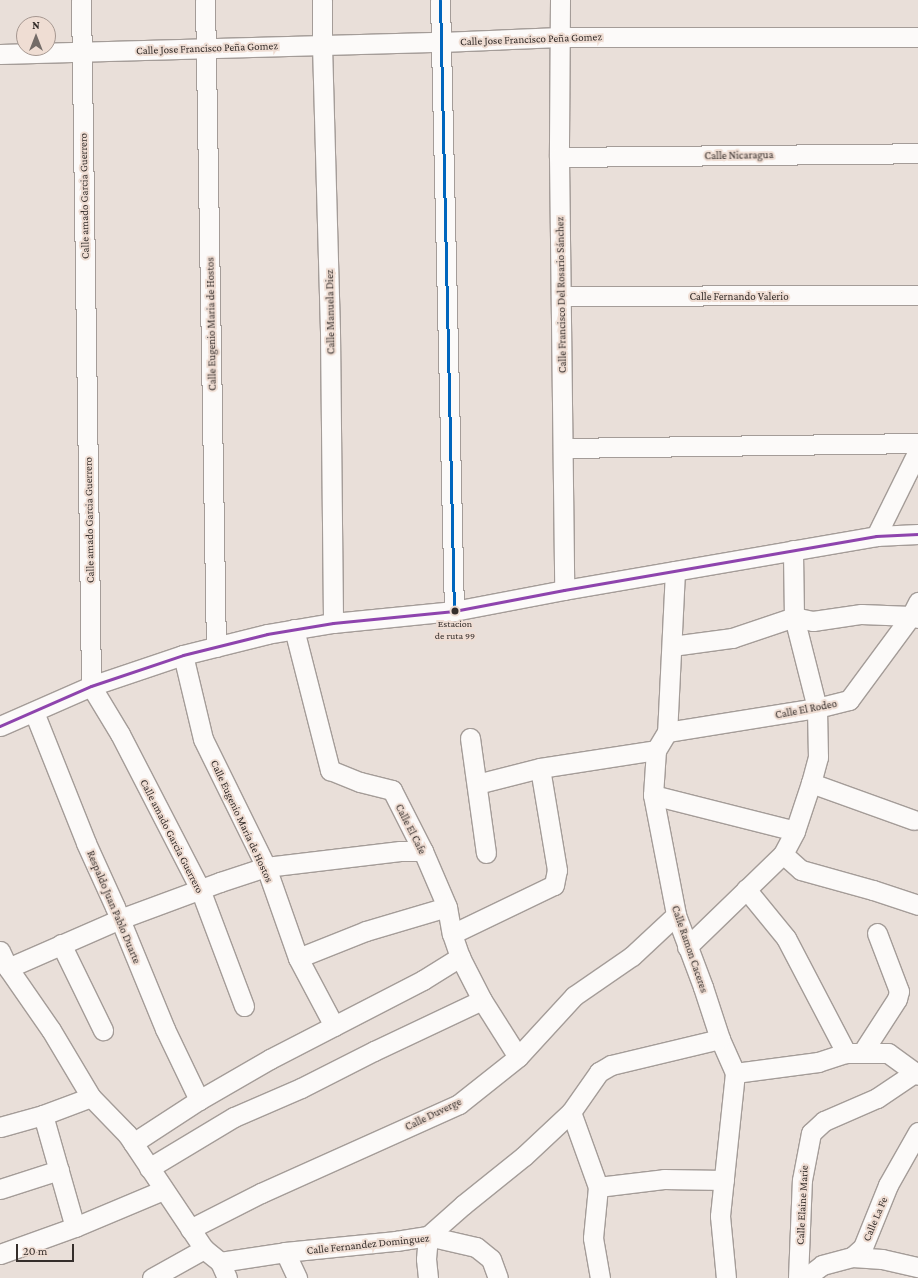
<!DOCTYPE html>
<meta charset="utf-8">
<style>
body{margin:0}
#map{position:relative;width:918px;height:1278px;overflow:hidden;background:#e9dfd9;font-family:"Crimson Pro",serif}
div>[style]{position:absolute}
.roads{filter:drop-shadow(1px 0 #a49c98) drop-shadow(-1px 0 #a49c98) drop-shadow(0 1px #a49c98) drop-shadow(0 -1px #a49c98)}
.minor>*{height:19px;margin:-9.5px;padding:0 9.5px;transform-origin:9.5px;border-radius:9.5px;background:#fcfaf9}
.bus-1>*{height:3px;margin:-1.5px;padding:0 1.5px;transform-origin:1.5px;border-radius:1.5px;background:#0065bd}
.bus-2>*{height:3px;margin:-1.5px;padding:0 1.5px;transform-origin:1.5px;border-radius:1.5px;background:#8e44ad}
.dots>*{width:11px;height:11px;translate:-50% -50%;box-sizing:border-box;border:2px solid #efddd3;border-radius:50%}
span{translate:-50% -50%;white-space:nowrap;text-align:center;line-height:1.15;-webkit-text-stroke:4px #efddd3;paint-order:stroke}
.bus-label{font-size:10px;color:#352e2b}
.street-label{font-size:11px;color:#352e2b}
.north{position:absolute;left:16px;top:16px;width:40px;height:40px;box-sizing:border-box;background:#efddd3;border:1px solid #a59790;border-radius:50%;rotate:0deg;font-size:11px;font-weight:700;line-height:16px;text-align:center;color:#352e2b}
.north::after{content:'';display:block;margin:auto;width:14px;height:18px;background:#746c68;clip-path:polygon(50% 0,100% 100%,50% 72%,0 100%)}
.scale{position:absolute;left:16px;top:1244px;width:58px;height:18px;box-sizing:border-box;border:2px solid #352e2b;border-top:0;padding-left:5px;font-size:12px;line-height:14px;white-space:nowrap;color:#352e2b;-webkit-text-stroke:3px #efddd3;paint-order:stroke}
</style>
<div id="map">
<div class="roads">
<div class="minor">
<div style="left:81px;top:0;width:686px;rotate:89.16deg"></div>
<div style="left:91px;top:686px;width:56px;rotate:58.9deg"></div>
<div style="left:120px;top:734px;width:174px;rotate:62.7deg"></div>
<div style="left:200px;top:889px;width:125px;rotate:69.4deg"></div>
<div style="left:205px;top:0;width:647px;rotate:89.03deg"></div>
<div style="left:322px;top:0;width:45px;rotate:90deg"></div>
<div style="left:322px;top:45px;width:287px;rotate:88.4deg"></div>
<div style="left:330px;top:332px;width:291px;rotate:89.4deg"></div>
<div style="left:440px;top:0;width:611px;rotate:88.69deg"></div>
<div style="left:560px;top:0;width:157px;rotate:90.4deg"></div>
<div style="left:559px;top:157px;width:433px;rotate:89.3deg"></div>
<div style="left:0;top:54px;width:441px;rotate:-1.6deg"></div>
<div style="left:441px;top:42px;width:119px;rotate:-2.4deg"></div>
<div style="left:560px;top:37px;width:358px"></div>
<div style="left:559px;top:157px;width:359px;rotate:-0.6deg"></div>
<div style="left:561px;top:296px;width:357px;rotate:-0.2deg"></div>
<div style="left:563px;top:448px;width:355px;rotate:-0.8deg"></div>
<div style="left:876px;top:536px;width:95px;rotate:-63.7deg"></div>
<div style="left:675px;top:571px;width:161px;rotate:92.8deg"></div>
<div style="left:667px;top:732px;width:21px;rotate:121deg"></div>
<div style="left:656px;top:750px;width:45px;rotate:93.8deg"></div>
<div style="left:653px;top:795px;width:122px;rotate:79.1deg"></div>
<div style="left:676px;top:915px;width:77px;rotate:69.4deg"></div>
<div style="left:703px;top:987px;width:55px;rotate:71.9deg"></div>
<div style="left:720px;top:1039px;width:37px;rotate:66deg"></div>
<div style="left:735px;top:1073px;width:144px;rotate:96deg"></div>
<div style="left:720px;top:1216px;width:62px;rotate:84.5deg"></div>
<div style="left:294px;top:629px;width:146px;rotate:75.7deg"></div>
<div style="left:330px;top:770px;width:32px;rotate:22deg"></div>
<div style="left:360px;top:782px;width:33px;rotate:14deg"></div>
<div style="left:392px;top:790px;width:68px;rotate:63.1deg"></div>
<div style="left:423px;top:851px;width:61px;rotate:66.8deg"></div>
<div style="left:447px;top:907px;width:27px;rotate:80deg"></div>
<div style="left:452px;top:934px;width:24px;rotate:71deg"></div>
<div style="left:460px;top:957px;width:48px;rotate:62.9deg"></div>
<div style="left:482px;top:1000px;width:67px;rotate:57.7deg"></div>
<div style="left:672px;top:646px;width:61px;rotate:-7.6deg"></div>
<div style="left:732px;top:638px;width:65px;rotate:-18.7deg"></div>
<div style="left:794px;top:617px;width:19px;rotate:12deg"></div>
<div style="left:813px;top:621px;width:49px;rotate:-8.3deg"></div>
<div style="left:861px;top:614px;width:50px;rotate:2.3deg"></div>
<div style="left:911px;top:616px;width:7px;rotate:16deg"></div>
<div style="left:183px;top:655px;width:86px;rotate:76.6deg"></div>
<div style="left:203px;top:739px;width:143px;rotate:63.8deg"></div>
<div style="left:266px;top:867px;width:96px;rotate:70.6deg"></div>
<div style="left:298px;top:958px;width:77px;rotate:62.1deg"></div>
<div style="left:34px;top:712px;width:141px;rotate:68.3deg"></div>
<div style="left:86px;top:843px;width:70px;rotate:65.6deg"></div>
<div style="left:115px;top:907px;width:132px;rotate:67.7deg"></div>
<div style="left:165px;top:1029px;width:79px;rotate:64.4deg"></div>
<div style="left:0;top:726px;width:99px;rotate:-23.7deg"></div>
<div style="left:91px;top:686px;width:97px;rotate:-18.6deg"></div>
<div style="left:183px;top:655px;width:87px;rotate:-14deg"></div>
<div style="left:267px;top:634px;width:67px;rotate:-9.5deg"></div>
<div style="left:333px;top:623px;width:122px;rotate:-5.7deg"></div>
<div style="left:454px;top:611px;width:112px;rotate:-10.8deg"></div>
<div style="left:564px;top:590px;width:317px;rotate:-9.8deg"></div>
<div style="left:876px;top:536px;width:42px;rotate:-2.7deg"></div>
<div style="left:667px;top:732px;width:152px;rotate:-9.1deg"></div>
<div style="left:817px;top:708px;width:33px;rotate:-14deg"></div>
<div style="left:849px;top:700px;width:104px;rotate:-53.6deg"></div>
<div style="left:911px;top:616px;width:16px;rotate:-63deg"></div>
<div style="left:470px;top:738px;width:116px;rotate:82.1deg"></div>
<div style="left:811px;top:783px;width:109px;rotate:19.8deg"></div>
<div style="left:477px;top:784px;width:65px;rotate:-14.3deg"></div>
<div style="left:540px;top:768px;width:117px;rotate:-8.8deg"></div>
<div style="left:653px;top:795px;width:146px;rotate:14.2deg"></div>
<div style="left:783px;top:854px;width:24px;rotate:42deg"></div>
<div style="left:801px;top:870px;width:75px;rotate:15.5deg"></div>
<div style="left:873px;top:890px;width:47px;rotate:18.4deg"></div>
<div style="left:746px;top:889px;width:63px;rotate:50.8deg"></div>
<div style="left:786px;top:938px;width:130px;rotate:62.4deg"></div>
<div style="left:846px;top:1053px;width:42px"></div>
<div style="left:888px;top:1053px;width:37px;rotate:36deg"></div>
<div style="left:452px;top:934px;width:113px;rotate:-25.7deg"></div>
<div style="left:554px;top:885px;width:15px;rotate:-79deg"></div>
<div style="left:557px;top:870px;width:103px;rotate:-99.5deg"></div>
<div style="left:61px;top:944px;width:96px;rotate:64deg"></div>
<div style="left:687px;top:947px;width:134px;rotate:-44.1deg"></div>
<div style="left:783px;top:854px;width:26px;rotate:-62deg"></div>
<div style="left:795px;top:831px;width:51px;rotate:-71.6deg"></div>
<div style="left:811px;top:783px;width:27px;rotate:-75deg"></div>
<div style="left:818px;top:757px;width:49px;rotate:-91.2deg"></div>
<div style="left:817px;top:708px;width:94px;rotate:-104.2deg"></div>
<div style="left:794px;top:617px;width:67px;rotate:-90.9deg"></div>
<div style="left:0;top:951px;width:19px;rotate:65deg"></div>
<div style="left:8px;top:968px;width:75px;rotate:55.3deg"></div>
<div style="left:51px;top:1030px;width:78px;rotate:59.2deg"></div>
<div style="left:91px;top:1097px;width:52px;rotate:45.8deg"></div>
<div style="left:127px;top:1134px;width:138px;rotate:56.2deg"></div>
<div style="left:204px;top:1249px;width:21px;rotate:39deg"></div>
<div style="left:220px;top:1262px;width:17px;rotate:66deg"></div>
<div style="left:298px;top:958px;width:73px;rotate:-21.7deg"></div>
<div style="left:366px;top:931px;width:84px;rotate:-16.5deg"></div>
<div style="left:8px;top:968px;width:122px;rotate:-23.6deg"></div>
<div style="left:120px;top:919px;width:107px;rotate:-20.3deg"></div>
<div style="left:220px;top:882px;width:48px;rotate:-18.1deg"></div>
<div style="left:266px;top:867px;width:135px;rotate:-6.8deg"></div>
<div style="left:400px;top:851px;width:23px"></div>
<div style="left:862px;top:1053px;width:64px;rotate:-57.1deg"></div>
<div style="left:897px;top:999px;width:8px;rotate:-76deg"></div>
<div style="left:899px;top:991px;width:62px;rotate:-110.8deg"></div>
<div style="left:735px;top:1073px;width:84px;rotate:-7.5deg"></div>
<div style="left:818px;top:1062px;width:29px;rotate:-18deg"></div>
<div style="left:571px;top:1112px;width:80px;rotate:70.2deg"></div>
<div style="left:598px;top:1187px;width:51px;rotate:95.6deg"></div>
<div style="left:593px;top:1238px;width:41px;rotate:80.1deg"></div>
<div style="left:43px;top:1115px;width:116px;rotate:74.1deg"></div>
<div style="left:0;top:1127px;width:45px;rotate:-15.6deg"></div>
<div style="left:43px;top:1115px;width:51px;rotate:-20.6deg"></div>
<div style="left:133px;top:1143px;width:79px;rotate:-33.1deg"></div>
<div style="left:199px;top:1100px;width:82px;rotate:-30deg"></div>
<div style="left:270px;top:1059px;width:172px;rotate:-27.3deg"></div>
<div style="left:423px;top:980px;width:44px;rotate:-31.9deg"></div>
<div style="left:149px;top:1168px;width:99px;rotate:-31deg"></div>
<div style="left:234px;top:1117px;width:73px;rotate:-23.4deg"></div>
<div style="left:301px;top:1088px;width:82px;rotate:-26.9deg"></div>
<div style="left:374px;top:1051px;width:119px;rotate:-25.3deg"></div>
<div style="left:598px;top:1187px;width:66px;rotate:-6.9deg"></div>
<div style="left:664px;top:1179px;width:60px;rotate:1deg"></div>
<div style="left:0;top:1189px;width:62px;rotate:-17.9deg"></div>
<div style="left:190px;top:1229px;width:80px;rotate:-26.9deg"></div>
<div style="left:261px;top:1193px;width:217px;rotate:-24.2deg"></div>
<div style="left:459px;top:1104px;width:75px;rotate:-38.5deg"></div>
<div style="left:518px;top:1057px;width:83px;rotate:-47.4deg"></div>
<div style="left:574px;top:996px;width:70px;rotate:-34.6deg"></div>
<div style="left:632px;top:956px;width:60px;rotate:-43deg"></div>
<div style="left:285px;top:1252px;width:29px;rotate:65deg"></div>
<div style="left:0;top:1254px;width:80px;rotate:-19.8deg"></div>
<div style="left:75px;top:1227px;width:95px;rotate:-22.8deg"></div>
<div style="left:852px;top:1257px;width:30px;rotate:4deg"></div>
<div style="left:882px;top:1259px;width:37px;rotate:13deg"></div>
<div style="left:220px;top:1262px;width:66px;rotate:-8.7deg"></div>
<div style="left:285px;top:1252px;width:112px;rotate:-5.7deg"></div>
<div style="left:396px;top:1241px;width:32px;rotate:-9deg"></div>
<div style="left:428px;top:1236px;width:49px;rotate:12.9deg"></div>
<div style="left:476px;top:1247px;width:19px;rotate:39deg"></div>
<div style="left:491px;top:1259px;width:20px;rotate:70deg"></div>
<div style="left:152px;top:1278px;width:60px;rotate:-29.1deg"></div>
<div style="left:428px;top:1278px;width:19px;rotate:-96deg"></div>
<div style="left:426px;top:1259px;width:23px;rotate:-85deg"></div>
<div style="left:428px;top:1236px;width:47px;rotate:-41.5deg"></div>
<div style="left:463px;top:1205px;width:78px;rotate:-38.8deg"></div>
<div style="left:524px;top:1156px;width:64px;rotate:-43.1deg"></div>
<div style="left:571px;top:1112px;width:49px;rotate:-55deg"></div>
<div style="left:599px;top:1072px;width:14px;rotate:-30deg"></div>
<div style="left:611px;top:1065px;width:112px;rotate:-13.4deg"></div>
<div style="left:798px;top:1278px;width:98px;rotate:-87.7deg"></div>
<div style="left:802px;top:1180px;width:48px;rotate:-79.2deg"></div>
<div style="left:811px;top:1133px;width:18px;rotate:-43deg"></div>
<div style="left:824px;top:1121px;width:58px;rotate:-23.5deg"></div>
<div style="left:877px;top:1098px;width:45px;rotate:-34deg"></div>
<div style="left:805px;top:1278px;width:21px;rotate:-37deg"></div>
<div style="left:822px;top:1265px;width:31px;rotate:-15deg"></div>
<div style="left:852px;top:1257px;width:15px;rotate:-42deg"></div>
<div style="left:863px;top:1247px;width:67px;rotate:-68deg"></div>
<div style="left:888px;top:1185px;width:61px;rotate:-60.5deg"></div>
</div>
</div>
<div class="bus-1">
<div style="left:440px;top:0;width:611px;rotate:88.69deg"></div>
</div>
<div class="bus-2">
<div style="left:0;top:726px;width:99px;rotate:-23.7deg"></div>
<div style="left:91px;top:686px;width:97px;rotate:-18.6deg"></div>
<div style="left:183px;top:655px;width:87px;rotate:-14deg"></div>
<div style="left:267px;top:634px;width:67px;rotate:-9.5deg"></div>
<div style="left:333px;top:623px;width:122px;rotate:-5.7deg"></div>
<div style="left:454px;top:611px;width:112px;rotate:-10.8deg"></div>
<div style="left:564px;top:590px;width:317px;rotate:-9.8deg"></div>
<div style="left:876px;top:536px;width:42px;rotate:-2.7deg"></div>
</div>
<div class="dots">
<div style="left:455px;top:611px;background:#352e2b"></div>
</div>
<div class="bus-label">
<span style="left:455px;top:629px">Estacion<br>de ruta 99</span>
</div>
<div class="street-label">
<span style="left:531px;top:39px;rotate:-2deg">Calle Jose Francisco Peña Gomez</span>
<span style="left:207px;top:48px;rotate:-2deg">Calle Jose Francisco Peña Gomez</span>
<span style="left:739px;top:155px;rotate:-1deg">Calle Nicaragua</span>
<span style="left:84px;top:196px;rotate:-91deg">Calle amado Garcia Guerrero</span>
<span style="left:561px;top:295px;rotate:-91deg">Calle Francisco Del Rosario Sánchez</span>
<span style="left:739px;top:296px">Calle Fernando Valerio</span>
<span style="left:330px;top:312px;rotate:-91deg">Calle Manuela Diez</span>
<span style="left:211px;top:324px;rotate:-91deg">Calle Eugenio Maria de Hostos</span>
<span style="left:89px;top:520px;rotate:-91deg">Calle amado Garcia Guerrero</span>
<span style="left:806px;top:709px;rotate:-11deg">Calle El Rodeo</span>
<span style="left:242px;top:821px;rotate:65deg">Calle Eugenio Maria de Hostos</span>
<span style="left:411px;top:829px;rotate:63deg">Calle El Cafe</span>
<span style="left:172px;top:836px;rotate:63deg">Calle amado Garcia Guerrero</span>
<span style="left:114px;top:907px;rotate:67deg">Respaldo Juan Pablo Duarte</span>
<span style="left:690px;top:949px;rotate:71deg">Calle Ramon Caceres</span>
<span style="left:433px;top:1114px;rotate:-26deg">Calle Duverge</span>
<span style="left:802px;top:1205px;rotate:-87deg">Calle Elaine Marie</span>
<span style="left:875px;top:1219px;rotate:-67deg">Calle La Fe</span>
<span style="left:368px;top:1244px;rotate:-6deg">Calle Fernandez Dominguez</span>
</div>
<div class="north">N</div>
<div class="scale">20 m</div>
</div>
